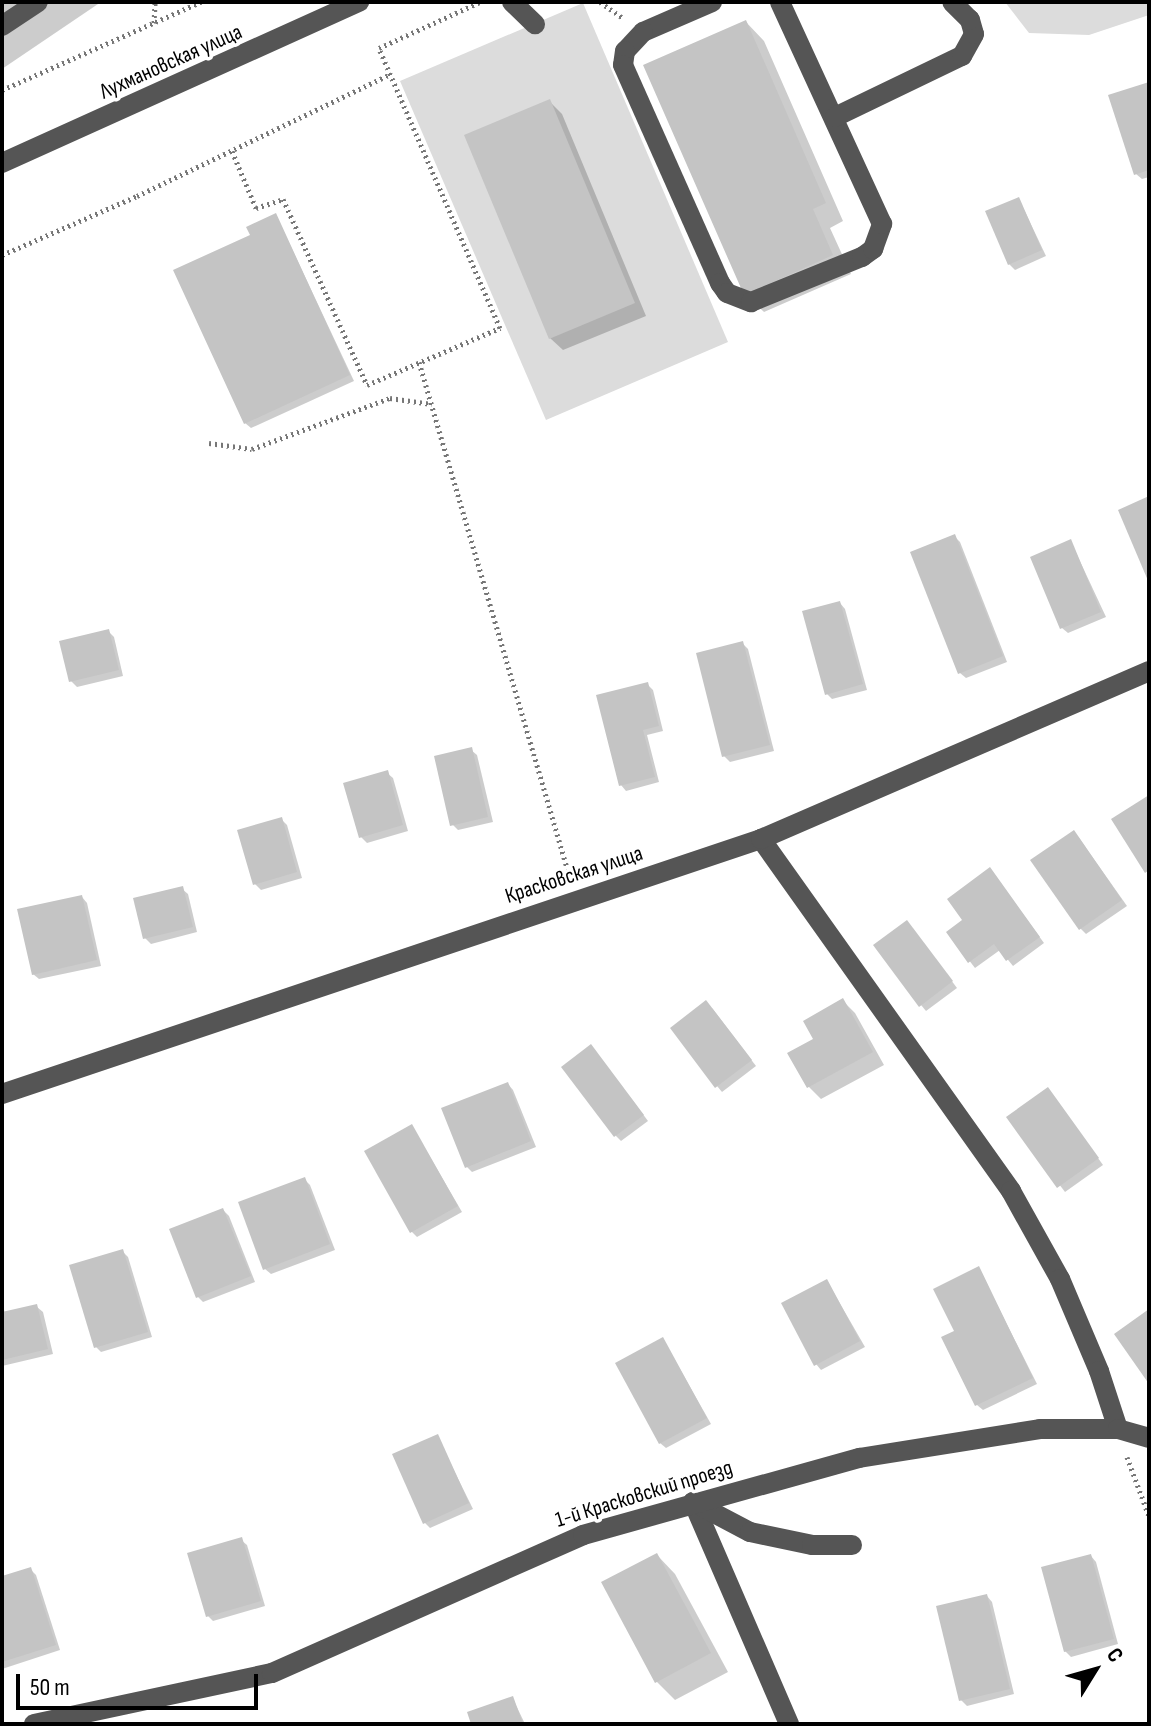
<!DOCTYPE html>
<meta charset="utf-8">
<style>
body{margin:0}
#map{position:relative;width:1151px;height:1726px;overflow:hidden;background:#fff;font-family:"Sofia Sans Condensed",sans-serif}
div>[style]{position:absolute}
.green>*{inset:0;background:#dcdcdc}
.shadow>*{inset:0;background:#0003}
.building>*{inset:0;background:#c4c4c4}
.path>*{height:5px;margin-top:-2.5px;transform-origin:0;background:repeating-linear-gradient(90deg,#777 0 2px,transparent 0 6px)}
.minor>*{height:20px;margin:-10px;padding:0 10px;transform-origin:10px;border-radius:10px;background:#555}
span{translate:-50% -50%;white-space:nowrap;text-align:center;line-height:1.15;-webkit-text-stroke:7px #fff;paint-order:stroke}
.street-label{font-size:22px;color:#000}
.frame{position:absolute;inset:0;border:4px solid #000;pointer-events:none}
.north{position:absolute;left:1055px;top:1630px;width:80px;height:80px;-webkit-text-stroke:6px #fff;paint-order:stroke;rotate:53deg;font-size:22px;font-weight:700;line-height:32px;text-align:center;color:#000}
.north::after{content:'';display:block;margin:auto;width:28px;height:36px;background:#000;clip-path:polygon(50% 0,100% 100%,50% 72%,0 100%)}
.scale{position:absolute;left:16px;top:1674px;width:242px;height:36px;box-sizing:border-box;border:4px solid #000;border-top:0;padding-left:10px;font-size:24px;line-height:28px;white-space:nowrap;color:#000;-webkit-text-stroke:6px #fff;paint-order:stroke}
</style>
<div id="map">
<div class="green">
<div style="clip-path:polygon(1005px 2px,1149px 2px,1149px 15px,1089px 35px,1029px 33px)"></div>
<div style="clip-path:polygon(583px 3px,728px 342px,546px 420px,400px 81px)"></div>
</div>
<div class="shadow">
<div style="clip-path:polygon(2px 2px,101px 2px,2px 69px)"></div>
<div style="clip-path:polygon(746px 22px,764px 41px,843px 221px,830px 228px,851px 274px,764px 312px,745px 294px)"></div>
<div style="clip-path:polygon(1149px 84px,1149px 177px,1142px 179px,1136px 174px)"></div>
<div style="clip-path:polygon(550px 102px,562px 114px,646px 316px,563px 350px,550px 338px)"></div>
<div style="clip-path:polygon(1019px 199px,1046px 256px,1015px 270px,1009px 264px)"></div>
<div style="clip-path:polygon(276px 215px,354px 381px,251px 428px,245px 423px)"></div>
<div style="clip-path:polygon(955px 537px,960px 542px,1007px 662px,966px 678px,960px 673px)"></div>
<div style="clip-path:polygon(1071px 542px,1106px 617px,1068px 633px,1062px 628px)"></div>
<div style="clip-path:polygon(840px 603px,845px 609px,867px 690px,832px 699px,827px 694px)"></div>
<div style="clip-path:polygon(109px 632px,114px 637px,123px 676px,77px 687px,71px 681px)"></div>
<div style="clip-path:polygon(742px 643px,748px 649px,774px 751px,730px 762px,724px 756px)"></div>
<div style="clip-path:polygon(647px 684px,653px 690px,663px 731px,647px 735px,659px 782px,626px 791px,621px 785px)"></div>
<div style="clip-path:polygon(471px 750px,477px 755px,493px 822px,458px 830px,452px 824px)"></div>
<div style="clip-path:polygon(387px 773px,393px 778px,408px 831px,367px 843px,361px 837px)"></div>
<div style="clip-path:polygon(281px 819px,287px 825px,302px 878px,261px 890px,255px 884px)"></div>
<div style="clip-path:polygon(1079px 838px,1127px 906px,1086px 934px,1080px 928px)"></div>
<div style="clip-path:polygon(995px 876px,1044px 943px,1013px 966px,1000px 950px,975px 968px,948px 933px,965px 921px)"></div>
<div style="clip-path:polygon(182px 889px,188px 894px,197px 932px,151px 944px,145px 938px)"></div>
<div style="clip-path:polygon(82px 897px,87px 903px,101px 966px,39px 979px,33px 974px)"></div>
<div style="clip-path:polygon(912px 928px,957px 988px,926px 1011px,921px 1005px)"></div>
<div style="clip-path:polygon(843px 1001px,855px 1013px,884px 1065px,821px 1099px,809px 1087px,790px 1054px,816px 1040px)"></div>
<div style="clip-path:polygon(712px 1008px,756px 1066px,722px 1092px,717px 1086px)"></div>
<div style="clip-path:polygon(596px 1052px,648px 1121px,621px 1141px,616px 1136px)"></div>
<div style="clip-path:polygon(508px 1084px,513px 1090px,536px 1147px,472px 1172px,466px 1166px)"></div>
<div style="clip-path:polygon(1053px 1095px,1103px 1165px,1065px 1192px,1009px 1118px)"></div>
<div style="clip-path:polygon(412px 1126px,462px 1212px,417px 1237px,411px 1231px)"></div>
<div style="clip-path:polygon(304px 1179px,310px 1185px,335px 1250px,271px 1274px,265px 1269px)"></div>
<div style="clip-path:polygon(223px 1210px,229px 1216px,255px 1282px,203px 1302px,198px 1297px)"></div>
<div style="clip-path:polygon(122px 1251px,128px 1257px,152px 1337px,101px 1352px,96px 1347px)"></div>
<div style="clip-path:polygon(979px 1269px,1037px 1384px,983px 1410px,977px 1405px,957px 1332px)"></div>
<div style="clip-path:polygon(827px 1281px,865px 1347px,821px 1370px,816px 1364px)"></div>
<div style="clip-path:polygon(2px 1300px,5px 1314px,37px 1307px,43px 1312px,53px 1354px,2px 1366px)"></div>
<div style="clip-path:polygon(663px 1339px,711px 1424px,666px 1448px,660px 1443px)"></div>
<div style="clip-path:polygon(437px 1436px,473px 1509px,430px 1528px,425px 1523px)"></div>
<div style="clip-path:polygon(241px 1540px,247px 1545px,265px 1606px,213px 1621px,208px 1616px)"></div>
<div style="clip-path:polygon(657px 1555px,675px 1574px,728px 1672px,675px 1700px,657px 1682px)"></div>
<div style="clip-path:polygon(1091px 1556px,1096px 1562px,1118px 1644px,1071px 1657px,1065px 1651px)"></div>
<div style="clip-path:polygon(30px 1569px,36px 1575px,60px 1650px,2px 1669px,2px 1578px)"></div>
<div style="clip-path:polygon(987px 1596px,992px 1602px,1014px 1694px,967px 1706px,961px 1700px)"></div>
<div style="clip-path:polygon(513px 1699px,525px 1724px,473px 1724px)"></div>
</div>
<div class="building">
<div style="clip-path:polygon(746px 20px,826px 203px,813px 209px,833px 255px,744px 295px,643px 65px)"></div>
<div style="clip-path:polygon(1149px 82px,1149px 170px,1134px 175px,1108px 95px)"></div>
<div style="clip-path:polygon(550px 99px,635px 303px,549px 339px,464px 135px)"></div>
<div style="clip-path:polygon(1019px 197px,1042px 250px,1008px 265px,985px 211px)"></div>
<div style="clip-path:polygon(276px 213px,350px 375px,244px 424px,173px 270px,250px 235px,246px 227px)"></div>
<div style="clip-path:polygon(1149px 496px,1149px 583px,1118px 510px)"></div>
<div style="clip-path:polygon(955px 534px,1003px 656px,958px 674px,910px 552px)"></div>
<div style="clip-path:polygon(1071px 539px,1101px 612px,1060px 629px,1030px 557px)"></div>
<div style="clip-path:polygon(840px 601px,863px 684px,825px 695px,802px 611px)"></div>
<div style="clip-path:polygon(109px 629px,119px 670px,69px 682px,59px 641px)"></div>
<div style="clip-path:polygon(743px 641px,770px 745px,722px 757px,696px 653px)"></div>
<div style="clip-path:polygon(648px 682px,659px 726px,643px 730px,655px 777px,619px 786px,596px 695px)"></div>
<div style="clip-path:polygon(472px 747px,488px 817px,450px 826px,434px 756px)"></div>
<div style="clip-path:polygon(388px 770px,403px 825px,359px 838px,343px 783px)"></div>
<div style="clip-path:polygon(1149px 795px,1149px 870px,1145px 873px,1111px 819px)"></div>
<div style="clip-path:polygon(282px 817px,297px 872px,253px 885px,237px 830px)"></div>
<div style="clip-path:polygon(1074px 830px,1122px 900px,1079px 930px,1030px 860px)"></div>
<div style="clip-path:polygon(990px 867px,1040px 937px,1006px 961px,994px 944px,968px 963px,946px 932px,962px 920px,947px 899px)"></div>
<div style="clip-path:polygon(183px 886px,193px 927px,143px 939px,133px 898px)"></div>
<div style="clip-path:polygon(82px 895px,97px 960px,32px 975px,17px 909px)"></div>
<div style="clip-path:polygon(907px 920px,953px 981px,919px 1007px,873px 945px)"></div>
<div style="clip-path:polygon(843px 998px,873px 1052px,807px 1088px,787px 1053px,813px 1039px,803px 1021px)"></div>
<div style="clip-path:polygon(706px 1000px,752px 1060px,715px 1088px,670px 1028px)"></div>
<div style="clip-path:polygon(591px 1044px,644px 1115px,614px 1137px,561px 1067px)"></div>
<div style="clip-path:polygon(508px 1082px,531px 1141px,465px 1168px,441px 1108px)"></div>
<div style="clip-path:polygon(1048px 1087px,1099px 1158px,1057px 1188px,1006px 1117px)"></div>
<div style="clip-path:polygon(412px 1124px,458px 1206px,410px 1233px,364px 1151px)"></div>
<div style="clip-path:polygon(305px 1177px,330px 1244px,263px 1270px,238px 1202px)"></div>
<div style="clip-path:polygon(223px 1208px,251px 1276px,196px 1298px,169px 1229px)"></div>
<div style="clip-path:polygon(123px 1249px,148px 1332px,94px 1348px,69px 1265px)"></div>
<div style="clip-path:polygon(979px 1266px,1033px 1378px,975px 1406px,941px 1337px,954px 1331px,933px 1289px)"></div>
<div style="clip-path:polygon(827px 1279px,860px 1341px,814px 1366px,781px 1303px)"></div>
<div style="clip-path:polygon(37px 1304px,48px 1349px,2px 1360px,2px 1312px)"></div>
<div style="clip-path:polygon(1149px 1309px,1149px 1384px,1114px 1334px)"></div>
<div style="clip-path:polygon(663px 1337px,707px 1418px,659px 1444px,615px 1363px)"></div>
<div style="clip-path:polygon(438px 1434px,469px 1503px,423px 1524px,392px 1454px)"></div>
<div style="clip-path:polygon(242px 1537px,261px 1601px,206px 1617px,187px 1553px)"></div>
<div style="clip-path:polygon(657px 1553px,711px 1653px,655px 1683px,601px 1582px)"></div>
<div style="clip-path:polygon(1091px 1554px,1114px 1639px,1064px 1652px,1041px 1567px)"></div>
<div style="clip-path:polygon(31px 1567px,56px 1645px,2px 1662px,2px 1576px)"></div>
<div style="clip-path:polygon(987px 1594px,1010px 1689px,959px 1701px,936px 1606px)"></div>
<div style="clip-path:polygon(513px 1696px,523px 1724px,471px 1724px,467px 1712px)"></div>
</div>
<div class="path">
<div style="left:600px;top:2px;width:28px;rotate:35deg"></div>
<div style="left:154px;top:23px;width:21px;rotate:-87deg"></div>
<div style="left:2px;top:90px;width:218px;rotate:-23.9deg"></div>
<div style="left:232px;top:151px;width:62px;rotate:67.2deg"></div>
<div style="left:256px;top:208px;width:28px;rotate:-18deg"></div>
<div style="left:283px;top:199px;width:204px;rotate:65.7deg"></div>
<div style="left:367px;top:385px;width:145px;rotate:-23.2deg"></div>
<div style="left:500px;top:328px;width:305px;rotate:-113.4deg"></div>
<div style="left:379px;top:48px;width:111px;rotate:-24.5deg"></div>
<div style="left:2px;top:255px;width:147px;rotate:-23.6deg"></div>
<div style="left:137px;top:196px;width:282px;rotate:-25.7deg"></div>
<div style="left:419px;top:362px;width:538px;rotate:73.69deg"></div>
<div style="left:209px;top:443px;width:43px;rotate:7.9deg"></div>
<div style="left:252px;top:449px;width:147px;rotate:-20.3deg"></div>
<div style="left:390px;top:398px;width:42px;rotate:8.1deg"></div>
<div style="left:1127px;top:1457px;width:63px;rotate:69.6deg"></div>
</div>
<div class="minor">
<div style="left:512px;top:2px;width:32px;rotate:44deg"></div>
<div style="left:712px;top:2px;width:75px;rotate:156.5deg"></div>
<div style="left:643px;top:32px;width:26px;rotate:133deg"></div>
<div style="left:625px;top:51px;width:14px;rotate:98deg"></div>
<div style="left:623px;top:65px;width:239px;rotate:66deg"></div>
<div style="left:720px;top:283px;width:12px;rotate:55deg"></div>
<div style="left:727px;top:293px;width:26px;rotate:21deg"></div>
<div style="left:751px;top:302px;width:120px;rotate:-22.1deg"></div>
<div style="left:862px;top:257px;width:14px;rotate:-36deg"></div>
<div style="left:873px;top:249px;width:27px;rotate:-70deg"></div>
<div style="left:882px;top:224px;width:244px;rotate:-114.7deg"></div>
<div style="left:2px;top:26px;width:43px;rotate:-33.7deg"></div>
<div style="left:835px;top:117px;width:141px;rotate:-25.7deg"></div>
<div style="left:962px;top:56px;width:25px;rotate:-61deg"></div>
<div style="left:974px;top:34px;width:15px;rotate:-106deg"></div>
<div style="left:970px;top:20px;width:25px;rotate:-135deg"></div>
<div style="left:2px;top:163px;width:392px;rotate:-24.3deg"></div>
<div style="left:761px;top:839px;width:432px;rotate:54.6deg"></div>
<div style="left:1011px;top:1191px;width:101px;rotate:60.9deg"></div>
<div style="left:1060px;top:1279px;width:100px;rotate:67deg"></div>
<div style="left:1099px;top:1371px;width:61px;rotate:71.9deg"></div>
<div style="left:2px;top:1094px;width:801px;rotate:-18.57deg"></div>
<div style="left:761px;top:839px;width:423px;rotate:-23.4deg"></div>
<div style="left:693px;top:1502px;width:242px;rotate:66.6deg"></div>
<div style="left:693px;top:1502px;width:64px;rotate:27.8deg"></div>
<div style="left:750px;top:1532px;width:63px;rotate:11.8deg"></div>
<div style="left:812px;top:1545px;width:40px"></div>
<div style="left:34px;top:1724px;width:243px;rotate:-12.1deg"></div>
<div style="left:272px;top:1673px;width:340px;rotate:-23.9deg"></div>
<div style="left:583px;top:1535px;width:287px;rotate:-15.6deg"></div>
<div style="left:859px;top:1458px;width:183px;rotate:-9.1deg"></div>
<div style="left:1040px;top:1429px;width:78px"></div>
<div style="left:1118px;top:1429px;width:32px;rotate:16deg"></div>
</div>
<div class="street-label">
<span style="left:171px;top:62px;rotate:-24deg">Лухмановская улица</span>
<span style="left:574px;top:875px;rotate:-18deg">Красковская улица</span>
<span style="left:644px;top:1494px;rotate:-17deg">1-й Красковский проезд</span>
</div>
<div class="frame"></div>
<div class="north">С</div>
<div class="scale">50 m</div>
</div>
